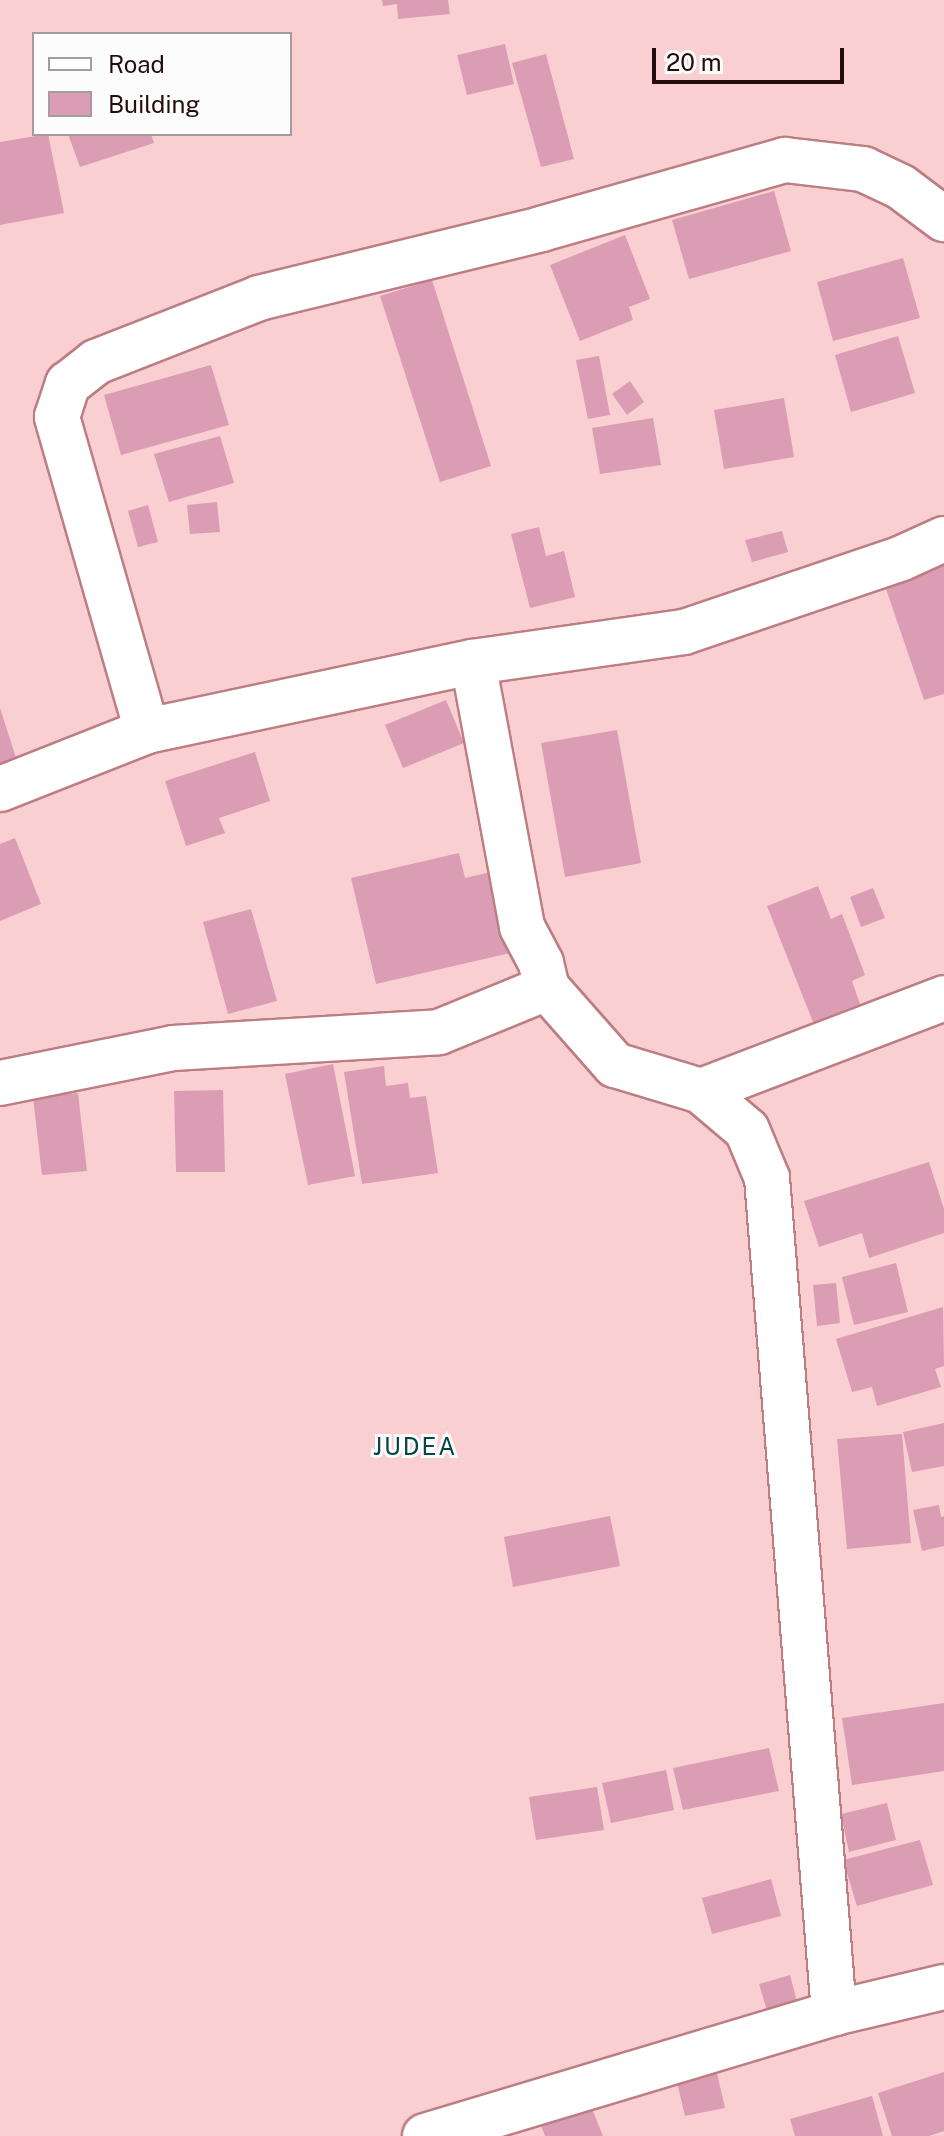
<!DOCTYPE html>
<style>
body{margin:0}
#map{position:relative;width:944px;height:2136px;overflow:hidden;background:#f9cfd1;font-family:"Public Sans",sans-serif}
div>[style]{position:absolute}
.building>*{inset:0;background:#db9db4}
.roads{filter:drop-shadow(2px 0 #bd7e82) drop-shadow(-2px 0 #bd7e82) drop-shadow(0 2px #bd7e82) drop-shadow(0 -2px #bd7e82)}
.street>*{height:44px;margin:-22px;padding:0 22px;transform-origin:22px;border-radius:22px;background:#fff}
span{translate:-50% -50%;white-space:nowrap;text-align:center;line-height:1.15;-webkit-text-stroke:6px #fcfcfc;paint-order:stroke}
.quarter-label{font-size:24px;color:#034646;letter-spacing:2px}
.legend{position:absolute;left:32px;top:32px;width:260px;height:104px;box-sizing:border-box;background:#fcfcfc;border:2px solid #a69c9d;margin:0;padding:10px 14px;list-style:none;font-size:24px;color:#240c0f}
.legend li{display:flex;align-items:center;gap:16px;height:40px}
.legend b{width:40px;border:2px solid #a69c9d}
.scale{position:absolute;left:652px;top:48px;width:192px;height:36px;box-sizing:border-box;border:4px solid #240c0f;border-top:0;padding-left:10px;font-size:24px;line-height:28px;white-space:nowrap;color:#240c0f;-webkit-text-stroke:6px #fcfcfc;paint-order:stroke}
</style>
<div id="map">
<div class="building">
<div style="clip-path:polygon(382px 0,448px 0,450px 14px,398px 19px,397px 4px,383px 6px)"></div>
<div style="clip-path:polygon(505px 44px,514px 84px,467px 95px,457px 55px)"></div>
<div style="clip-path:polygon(546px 54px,574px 159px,541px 167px,512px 63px)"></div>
<div style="clip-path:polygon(48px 134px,64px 213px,0 225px,0 142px)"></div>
<div style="clip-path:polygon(68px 134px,151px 134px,154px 143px,80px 167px)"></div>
<div style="clip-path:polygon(774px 191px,791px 251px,689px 279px,672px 220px)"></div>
<div style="clip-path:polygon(625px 235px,650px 299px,629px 307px,633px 320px,580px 341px,550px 265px)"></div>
<div style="clip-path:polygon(903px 258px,920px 318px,833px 341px,817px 282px)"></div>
<div style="clip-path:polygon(432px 280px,491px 466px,440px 482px,380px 296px)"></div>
<div style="clip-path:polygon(898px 336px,915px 393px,851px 412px,835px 355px)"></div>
<div style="clip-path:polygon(599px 356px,610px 415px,588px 419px,576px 360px)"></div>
<div style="clip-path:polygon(211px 365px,229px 425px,121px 455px,104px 395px)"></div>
<div style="clip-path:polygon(630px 381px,644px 402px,627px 415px,612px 394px)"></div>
<div style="clip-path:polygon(784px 398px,794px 457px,724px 469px,714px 410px)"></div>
<div style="clip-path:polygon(653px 418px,661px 465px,600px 474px,592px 428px)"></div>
<div style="clip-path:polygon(220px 436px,234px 483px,169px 502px,154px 454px)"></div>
<div style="clip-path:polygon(217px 502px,220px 532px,190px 534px,187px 505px)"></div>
<div style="clip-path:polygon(148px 505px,158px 542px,138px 547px,128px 511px)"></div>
<div style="clip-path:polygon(539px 527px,546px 556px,564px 551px,575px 597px,530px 608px,511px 534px)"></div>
<div style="clip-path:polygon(782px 531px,788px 552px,752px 562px,745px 540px)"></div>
<div style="clip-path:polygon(944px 560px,944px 694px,924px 700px,883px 580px)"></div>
<div style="clip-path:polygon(446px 700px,464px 743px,403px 768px,385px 725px)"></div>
<div style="clip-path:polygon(0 708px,18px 764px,0 770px)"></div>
<div style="clip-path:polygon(617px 730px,641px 863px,565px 877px,541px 743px)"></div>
<div style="clip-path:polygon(255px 752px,270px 801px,219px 818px,225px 833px,186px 846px,165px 781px)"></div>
<div style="clip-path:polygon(15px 838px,41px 904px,0 921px,0 844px)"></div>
<div style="clip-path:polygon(459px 853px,465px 878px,500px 870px,519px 951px,376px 984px,351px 878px)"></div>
<div style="clip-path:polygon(818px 886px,831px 919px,842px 914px,865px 975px,852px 981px,860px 1004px,813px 1022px,767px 906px)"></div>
<div style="clip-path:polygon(873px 888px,885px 918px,861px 927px,850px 897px)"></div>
<div style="clip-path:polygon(251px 909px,277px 1001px,228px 1014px,203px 922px)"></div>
<div style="clip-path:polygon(333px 1064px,355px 1176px,308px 1185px,285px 1074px)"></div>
<div style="clip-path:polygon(384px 1066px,386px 1086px,408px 1083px,410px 1098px,426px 1096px,438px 1173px,362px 1184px,344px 1072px)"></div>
<div style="clip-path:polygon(223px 1090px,225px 1172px,176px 1172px,174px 1091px)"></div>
<div style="clip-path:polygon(78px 1093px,87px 1171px,42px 1175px,33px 1097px)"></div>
<div style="clip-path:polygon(929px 1162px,944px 1209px,944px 1233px,869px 1258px,862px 1233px,819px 1247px,804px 1201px)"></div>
<div style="clip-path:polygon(896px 1263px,908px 1312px,854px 1325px,842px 1277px)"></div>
<div style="clip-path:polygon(836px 1283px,840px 1323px,817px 1326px,813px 1285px)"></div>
<div style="clip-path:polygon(943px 1307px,944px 1366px,935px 1369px,941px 1387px,877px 1406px,872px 1387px,852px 1392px,836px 1339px)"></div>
<div style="clip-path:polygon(944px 1423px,944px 1466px,912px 1472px,903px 1432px)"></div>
<div style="clip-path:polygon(902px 1434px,911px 1543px,847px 1549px,837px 1439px)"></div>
<div style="clip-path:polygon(939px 1505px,941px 1517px,944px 1516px,944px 1546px,922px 1551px,913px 1510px)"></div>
<div style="clip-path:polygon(610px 1516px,620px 1566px,513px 1587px,504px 1537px)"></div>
<div style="clip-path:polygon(944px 1703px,944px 1771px,852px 1785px,842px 1718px)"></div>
<div style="clip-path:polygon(769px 1748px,779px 1791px,683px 1810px,673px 1768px)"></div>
<div style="clip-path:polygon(666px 1770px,674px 1810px,611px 1823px,602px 1783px)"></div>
<div style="clip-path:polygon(597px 1787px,604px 1830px,536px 1840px,529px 1797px)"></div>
<div style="clip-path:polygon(887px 1803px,896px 1840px,849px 1852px,841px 1814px)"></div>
<div style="clip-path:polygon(920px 1840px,933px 1885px,857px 1906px,843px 1860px)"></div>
<div style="clip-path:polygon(771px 1879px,781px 1916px,712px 1934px,702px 1898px)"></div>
<div style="clip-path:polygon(790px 1975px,799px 2009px,769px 2017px,759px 1984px)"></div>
<div style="clip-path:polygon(716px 2069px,725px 2108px,685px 2116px,676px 2078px)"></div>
<div style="clip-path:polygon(944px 2072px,944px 2131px,929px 2136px,892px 2136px,878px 2093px)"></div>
<div style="clip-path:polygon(872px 2096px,883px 2136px,795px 2136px,790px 2119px)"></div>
<div style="clip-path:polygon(590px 2104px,603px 2136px,545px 2136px,540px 2123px)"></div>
</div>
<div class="roads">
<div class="street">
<div style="left:473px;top:662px;width:269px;rotate:79.5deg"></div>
<div style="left:522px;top:927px;width:41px;rotate:62.2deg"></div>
<div style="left:541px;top:963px;width:26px;rotate:77deg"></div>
<div style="left:547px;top:988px;width:103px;rotate:48.6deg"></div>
<div style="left:615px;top:1065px;width:90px;rotate:16.8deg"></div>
<div style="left:701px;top:1091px;width:60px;rotate:40.3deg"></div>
<div style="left:747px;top:1130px;width:52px;rotate:67.4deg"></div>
<div style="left:767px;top:1178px;width:838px;rotate:85.41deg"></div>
<div style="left:147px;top:731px;width:327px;rotate:-106deg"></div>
<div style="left:57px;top:417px;width:35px;rotate:-72deg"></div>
<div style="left:68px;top:384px;width:36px;rotate:-38deg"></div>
<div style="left:96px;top:362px;width:175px;rotate:-21.4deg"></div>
<div style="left:259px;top:298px;width:290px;rotate:-13.7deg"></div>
<div style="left:541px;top:229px;width:254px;rotate:-15.8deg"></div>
<div style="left:785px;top:160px;width:79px;rotate:6.6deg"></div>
<div style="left:863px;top:169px;width:42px;rotate:25.3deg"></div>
<div style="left:901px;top:187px;width:54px;rotate:36.7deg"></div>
<div style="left:0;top:789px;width:158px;rotate:-21.5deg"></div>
<div style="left:147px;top:731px;width:333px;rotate:-12deg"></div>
<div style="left:473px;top:662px;width:213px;rotate:-8.1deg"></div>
<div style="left:684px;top:632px;width:230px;rotate:-18.7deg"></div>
<div style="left:902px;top:558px;width:46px;rotate:-24.3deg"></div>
<div style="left:0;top:1083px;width:177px;rotate:-11.4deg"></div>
<div style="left:173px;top:1048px;width:266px;rotate:-3.4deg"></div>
<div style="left:439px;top:1032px;width:117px;rotate:-22.2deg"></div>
<div style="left:701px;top:1091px;width:260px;rotate:-20.9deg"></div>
<div style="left:425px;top:2136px;width:427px;rotate:-16.7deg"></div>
<div style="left:834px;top:2013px;width:113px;rotate:-13.3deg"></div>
</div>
</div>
<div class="quarter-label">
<span style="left:415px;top:1447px">JUDEA</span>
</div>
<ul class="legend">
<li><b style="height:10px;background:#fff"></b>Road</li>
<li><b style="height:22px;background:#db9db4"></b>Building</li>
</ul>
<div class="scale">20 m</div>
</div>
